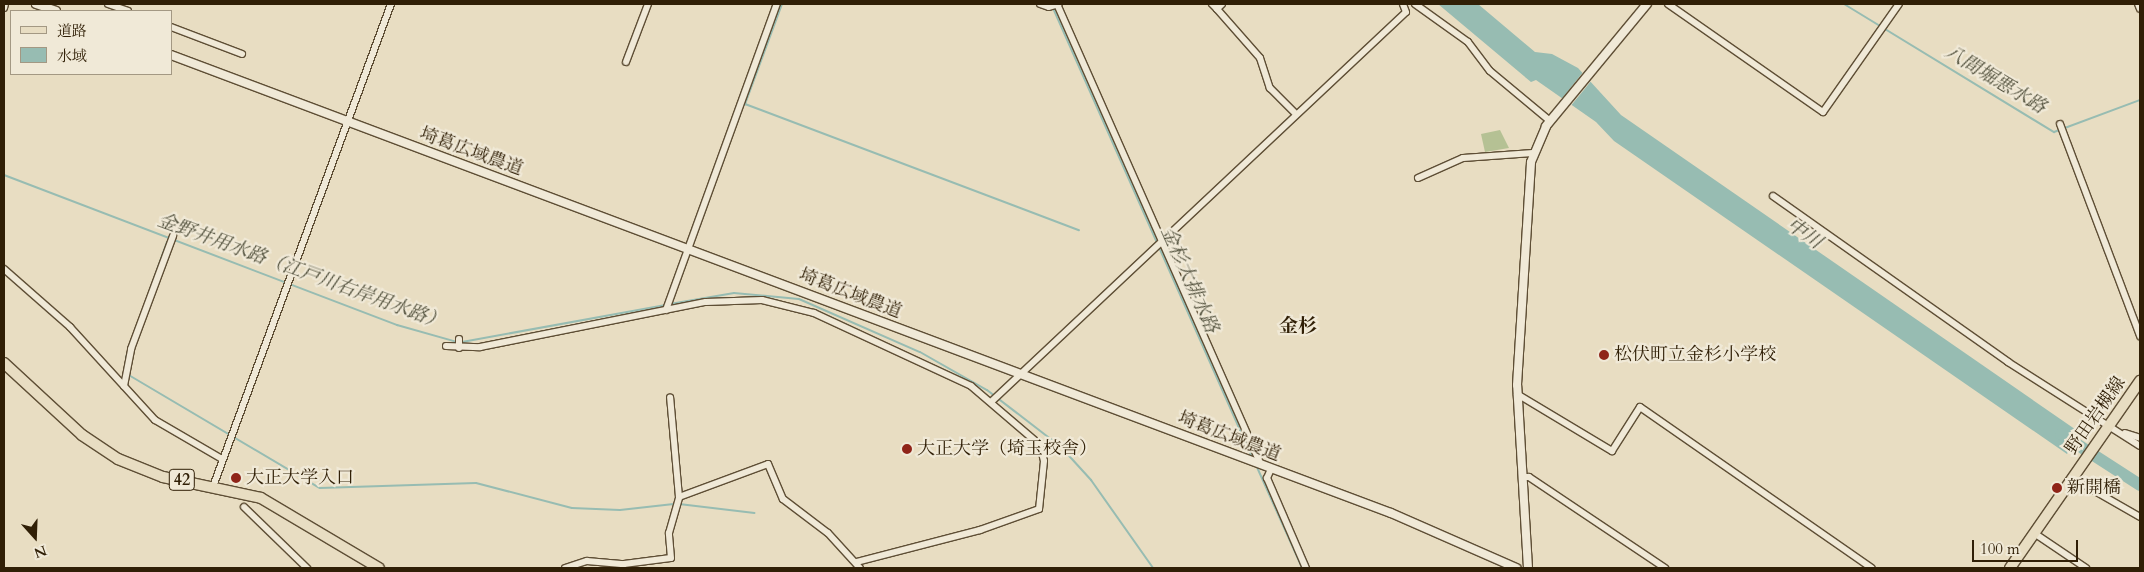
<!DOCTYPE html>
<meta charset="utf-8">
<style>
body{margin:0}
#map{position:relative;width:2144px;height:572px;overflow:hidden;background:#e8ddc2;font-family:Cardo,"Noto Serif JP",serif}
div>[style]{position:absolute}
.green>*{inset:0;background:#b5c194}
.water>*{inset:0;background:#97bcb2}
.pier>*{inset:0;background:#e8ddc2}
.stream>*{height:2px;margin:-1px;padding:0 1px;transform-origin:1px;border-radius:1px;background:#97bcb2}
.river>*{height:12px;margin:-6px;padding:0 6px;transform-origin:6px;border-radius:6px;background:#97bcb2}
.roads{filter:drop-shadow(1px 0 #5e4e35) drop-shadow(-1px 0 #5e4e35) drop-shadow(0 1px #5e4e35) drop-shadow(0 -1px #5e4e35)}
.minor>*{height:6px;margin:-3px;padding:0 3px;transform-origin:3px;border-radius:3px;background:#f0e9d7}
.tertiary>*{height:8px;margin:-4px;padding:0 4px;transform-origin:4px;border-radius:4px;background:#f0e9d7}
.primary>*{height:10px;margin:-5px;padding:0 5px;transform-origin:5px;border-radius:5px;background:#e8ddc2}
.dots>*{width:14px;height:14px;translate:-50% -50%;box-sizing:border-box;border:2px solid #f0e9d7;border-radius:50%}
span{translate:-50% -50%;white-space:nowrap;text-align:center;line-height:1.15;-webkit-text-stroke:4.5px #f0e9d7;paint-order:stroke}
.shield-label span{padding:1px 4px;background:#f0e9d7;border:1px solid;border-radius:4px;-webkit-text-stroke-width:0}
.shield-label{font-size:16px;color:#301f06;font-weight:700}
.street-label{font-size:18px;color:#301f06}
.poi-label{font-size:18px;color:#301f06}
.left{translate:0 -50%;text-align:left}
.water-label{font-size:19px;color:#4f4e3a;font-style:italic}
.neighbourhood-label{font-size:19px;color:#301f06;font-weight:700}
.frame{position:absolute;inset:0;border:5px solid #301f06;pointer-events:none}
.legend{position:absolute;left:10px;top:10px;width:162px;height:65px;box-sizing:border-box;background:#f0e9d7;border:1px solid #a39883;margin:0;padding:6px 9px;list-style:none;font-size:15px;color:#301f06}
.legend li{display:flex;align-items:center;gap:10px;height:25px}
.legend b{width:25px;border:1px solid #a39883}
.north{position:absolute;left:10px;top:512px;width:50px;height:50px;-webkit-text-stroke:4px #f0e9d7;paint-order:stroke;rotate:160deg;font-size:14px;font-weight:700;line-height:20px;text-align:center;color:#301f06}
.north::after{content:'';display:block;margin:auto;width:18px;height:22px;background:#301f06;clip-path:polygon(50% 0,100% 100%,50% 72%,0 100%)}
.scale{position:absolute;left:1972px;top:540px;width:106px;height:22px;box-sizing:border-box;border:2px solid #301f06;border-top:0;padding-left:6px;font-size:15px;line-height:18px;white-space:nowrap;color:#301f06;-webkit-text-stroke:4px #f0e9d7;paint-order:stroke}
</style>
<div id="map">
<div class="green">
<div style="clip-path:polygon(1500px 130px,1509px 148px,1485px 152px,1481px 134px)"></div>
</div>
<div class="water">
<div style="clip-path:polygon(1438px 4px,1478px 4px,1535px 52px,1552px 54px,1578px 68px,1621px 115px,2082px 434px,2067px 454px,1614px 141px,1596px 122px,1536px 80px,1531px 82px)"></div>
</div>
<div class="pier">
<div style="clip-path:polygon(1584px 71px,1592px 80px,1569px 108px,1560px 101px)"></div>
</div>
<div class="stream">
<div style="left:782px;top:4px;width:107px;rotate:110.3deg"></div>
<div style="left:745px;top:104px;width:357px;rotate:20.7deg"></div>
<div style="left:1844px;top:4px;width:246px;rotate:31.4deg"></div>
<div style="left:2054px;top:132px;width:92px;rotate:-20.4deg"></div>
<div style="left:1053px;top:8px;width:493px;rotate:66.1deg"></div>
<div style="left:4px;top:175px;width:421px;rotate:20.9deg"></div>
<div style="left:397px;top:325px;width:62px;rotate:15.8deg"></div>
<div style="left:670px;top:304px;width:65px;rotate:-9.8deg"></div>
<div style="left:734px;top:293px;width:65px;rotate:5.3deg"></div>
<div style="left:799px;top:299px;width:132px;rotate:23.7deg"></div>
<div style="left:920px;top:352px;width:77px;rotate:29.6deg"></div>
<div style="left:987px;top:390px;width:93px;rotate:37.6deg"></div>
<div style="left:1061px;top:447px;width:45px;rotate:47.7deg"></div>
<div style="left:1091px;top:480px;width:108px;rotate:54.8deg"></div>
<div style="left:462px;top:342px;width:207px;rotate:-10.3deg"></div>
<div style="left:126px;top:357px;width:122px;rotate:-70.4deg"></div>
<div style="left:127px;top:374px;width:224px;rotate:30.6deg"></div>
<div style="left:320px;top:488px;width:156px;rotate:-1.8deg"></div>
<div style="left:476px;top:483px;width:99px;rotate:14.6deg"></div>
<div style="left:572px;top:508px;width:48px;rotate:2.4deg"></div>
<div style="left:620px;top:510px;width:54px;rotate:-6.3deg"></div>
<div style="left:1256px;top:465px;width:113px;rotate:65.9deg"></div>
<div style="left:679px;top:504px;width:76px;rotate:6.8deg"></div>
</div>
<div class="river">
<div style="left:2061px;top:434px;width:94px;rotate:32.8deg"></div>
</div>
<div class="roads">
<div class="minor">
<div style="left:108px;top:4px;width:21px;rotate:19deg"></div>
<div style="left:1040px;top:4px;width:9px;rotate:18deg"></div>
<div style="left:1049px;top:7px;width:10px;rotate:-17deg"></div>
<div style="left:1057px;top:4px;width:504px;rotate:66.13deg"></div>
<div style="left:1212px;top:4px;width:7px;rotate:45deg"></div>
<div style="left:1217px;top:9px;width:7px;rotate:-45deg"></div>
<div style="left:1415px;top:4px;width:65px;rotate:35.6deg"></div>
<div style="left:1468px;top:42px;width:36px;rotate:53deg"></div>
<div style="left:1490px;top:71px;width:78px;rotate:39.8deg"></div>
<div style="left:1668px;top:4px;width:189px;rotate:34.9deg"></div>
<div style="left:1823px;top:112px;width:132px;rotate:-54.9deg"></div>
<div style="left:2138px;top:4px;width:5px;rotate:68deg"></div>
<div style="left:4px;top:8px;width:4px;rotate:-76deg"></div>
<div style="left:1217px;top:9px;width:65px;rotate:48.7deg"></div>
<div style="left:1260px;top:58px;width:32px;rotate:72deg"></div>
<div style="left:1270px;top:88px;width:37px;rotate:45deg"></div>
<div style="left:171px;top:27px;width:76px;rotate:20.8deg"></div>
<div style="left:626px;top:62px;width:62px;rotate:-69.2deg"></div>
<div style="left:2060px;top:124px;width:227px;rotate:69.3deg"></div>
<div style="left:1418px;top:178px;width:49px;rotate:-24deg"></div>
<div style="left:1463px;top:158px;width:70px;rotate:-4.1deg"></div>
<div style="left:1773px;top:196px;width:288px;rotate:35.2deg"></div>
<div style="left:2008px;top:362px;width:156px;rotate:32.5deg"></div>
<div style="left:4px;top:269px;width:88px;rotate:41.3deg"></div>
<div style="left:70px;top:327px;width:126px;rotate:47.6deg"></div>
<div style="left:155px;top:420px;width:78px;rotate:30.2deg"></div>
<div style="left:666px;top:310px;width:326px;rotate:-70.1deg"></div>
<div style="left:446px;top:346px;width:34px;rotate:2deg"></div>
<div style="left:480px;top:347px;width:230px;rotate:-11.3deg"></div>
<div style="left:706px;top:302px;width:56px;rotate:-2deg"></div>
<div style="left:762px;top:300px;width:54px;rotate:14deg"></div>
<div style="left:814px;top:313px;width:173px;rotate:24.9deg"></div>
<div style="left:971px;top:386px;width:91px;rotate:40.5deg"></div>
<div style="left:1040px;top:445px;width:16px;rotate:76deg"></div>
<div style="left:1044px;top:461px;width:48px;rotate:95.9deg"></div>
<div style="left:1039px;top:509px;width:63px;rotate:160.4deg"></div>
<div style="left:980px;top:530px;width:128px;rotate:165.5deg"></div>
<div style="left:459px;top:348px;width:9px;rotate:-90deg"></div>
<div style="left:124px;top:386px;width:38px;rotate:-79deg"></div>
<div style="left:131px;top:349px;width:121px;rotate:-69.6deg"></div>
<div style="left:1517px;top:394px;width:111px;rotate:31deg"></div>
<div style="left:1612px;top:451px;width:52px;rotate:-57.5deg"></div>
<div style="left:1640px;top:407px;width:282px;rotate:34.8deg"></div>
<div style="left:991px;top:402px;width:569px;rotate:-43.22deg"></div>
<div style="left:1406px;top:12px;width:9px;rotate:-111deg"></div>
<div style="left:2125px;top:433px;width:16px;rotate:18deg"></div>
<div style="left:1271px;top:469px;width:10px;rotate:114deg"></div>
<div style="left:1267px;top:478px;width:98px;rotate:66.6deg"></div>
<div style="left:1522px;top:477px;width:7px"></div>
<div style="left:1529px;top:477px;width:164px;rotate:33.8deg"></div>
<div style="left:2072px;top:478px;width:78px;rotate:29.8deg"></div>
<div style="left:214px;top:484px;width:512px;rotate:-69.76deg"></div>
<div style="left:679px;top:497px;width:95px;rotate:-20.3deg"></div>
<div style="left:768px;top:464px;width:38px;rotate:67deg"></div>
<div style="left:783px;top:499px;width:56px;rotate:37.1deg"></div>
<div style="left:828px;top:533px;width:47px;rotate:47.6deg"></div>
<div style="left:244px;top:507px;width:88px;rotate:44.1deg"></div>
<div style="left:2034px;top:533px;width:63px;rotate:33.9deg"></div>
<div style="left:565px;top:568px;width:23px;rotate:-18deg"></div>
<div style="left:587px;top:561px;width:37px;rotate:5deg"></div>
<div style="left:624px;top:564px;width:47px;rotate:-7.3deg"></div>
<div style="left:671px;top:558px;width:25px;rotate:-95deg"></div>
<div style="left:669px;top:533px;width:37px;rotate:-74deg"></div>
<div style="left:679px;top:497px;width:100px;rotate:-95.1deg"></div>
</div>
<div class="tertiary">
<div style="left:36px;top:4px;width:21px;rotate:19deg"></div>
<div style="left:171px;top:55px;width:1303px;rotate:20.58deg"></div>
<div style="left:1391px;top:513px;width:137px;rotate:23.7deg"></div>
<div style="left:1528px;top:568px;width:183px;rotate:-93.4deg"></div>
<div style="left:1517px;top:385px;width:223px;rotate:-86.4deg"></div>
<div style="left:1531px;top:162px;width:39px;rotate:-67deg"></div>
<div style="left:1546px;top:126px;width:158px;rotate:-50.4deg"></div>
</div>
<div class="primary">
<div style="left:4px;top:363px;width:106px;rotate:42.7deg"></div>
<div style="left:82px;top:435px;width:43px;rotate:33.7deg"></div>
<div style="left:118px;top:459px;width:48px;rotate:21.8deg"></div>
<div style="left:163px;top:477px;width:100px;rotate:12.1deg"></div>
<div style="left:261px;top:498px;width:137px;rotate:30.7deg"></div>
<div style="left:2010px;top:568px;width:228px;rotate:-55.2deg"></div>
</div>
</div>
<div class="dots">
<div style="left:1604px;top:355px;background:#8f2418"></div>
<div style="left:907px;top:449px;background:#8f2418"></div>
<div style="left:236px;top:478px;background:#8f2418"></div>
<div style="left:2057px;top:488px;background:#8f2418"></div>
</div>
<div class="shield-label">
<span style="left:182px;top:480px">42</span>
</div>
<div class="street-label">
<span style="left:471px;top:152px;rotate:20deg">埼葛広域農道</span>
<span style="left:850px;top:294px;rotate:21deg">埼葛広域農道</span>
<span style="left:2096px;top:416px;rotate:-55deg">野田岩槻線</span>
<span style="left:1229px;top:437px;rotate:21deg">埼葛広域農道</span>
</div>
<div class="poi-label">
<span class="left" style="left:1614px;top:355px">松伏町立金杉小学校</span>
<span class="left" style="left:917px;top:449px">大正大学（埼玉校舎）</span>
<span class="left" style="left:246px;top:478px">大正大学入口</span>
<span class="left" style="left:2067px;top:488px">新開橋</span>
</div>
<div class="water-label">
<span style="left:1995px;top:80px;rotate:31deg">八間堀悪水路</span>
<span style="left:1804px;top:234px;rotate:35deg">中川</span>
<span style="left:301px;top:272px;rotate:20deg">金野井用水路（江戸川右岸用水路）</span>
<span style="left:1189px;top:280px;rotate:66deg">金杉大排水路</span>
</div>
<div class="neighbourhood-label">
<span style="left:1298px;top:327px">金杉</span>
</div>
<div class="frame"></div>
<ul class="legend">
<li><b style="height:6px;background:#e8ddc2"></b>道路</li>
<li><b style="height:14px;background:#97bcb2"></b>水域</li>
</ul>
<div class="north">N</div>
<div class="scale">100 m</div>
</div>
